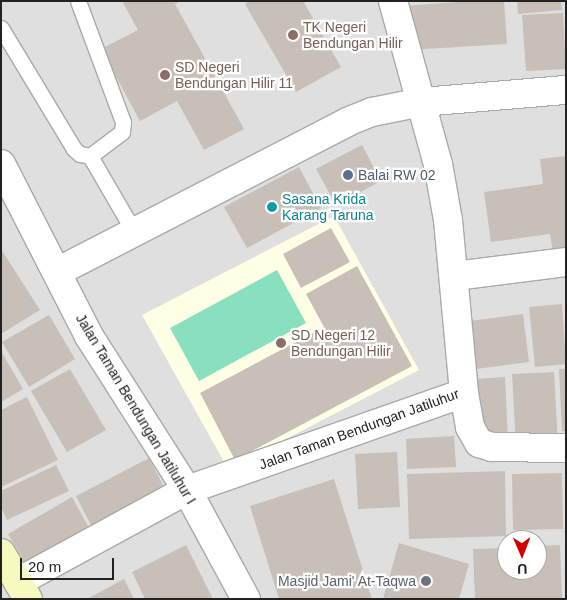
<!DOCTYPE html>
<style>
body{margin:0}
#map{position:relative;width:567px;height:600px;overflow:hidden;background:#f2efe9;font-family:Arial,sans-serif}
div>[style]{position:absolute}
.residential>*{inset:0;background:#e0dfdf}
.education>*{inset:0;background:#ffffe5}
.pitch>*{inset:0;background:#88e0be}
.building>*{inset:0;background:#c7bfb8}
.roads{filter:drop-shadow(1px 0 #a9a9a9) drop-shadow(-1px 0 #a9a9a9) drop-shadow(0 1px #a9a9a9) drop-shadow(0 -1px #a9a9a9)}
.lane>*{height:15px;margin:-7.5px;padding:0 7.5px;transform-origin:7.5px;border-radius:7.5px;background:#fff}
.street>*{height:28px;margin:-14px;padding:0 14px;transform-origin:14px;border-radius:14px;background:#fff}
.secondary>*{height:28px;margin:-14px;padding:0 14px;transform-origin:14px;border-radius:14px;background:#f7fabf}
.dots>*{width:14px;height:14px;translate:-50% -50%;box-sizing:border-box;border:2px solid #fff;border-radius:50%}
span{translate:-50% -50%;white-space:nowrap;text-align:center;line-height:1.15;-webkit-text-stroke:4.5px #fff;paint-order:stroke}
.education-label{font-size:14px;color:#785e54}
.left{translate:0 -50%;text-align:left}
.service-label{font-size:14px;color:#4e5e75}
.culture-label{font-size:14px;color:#0d838f}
.street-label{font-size:14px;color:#222}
.worship-label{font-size:14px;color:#5b616d}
.right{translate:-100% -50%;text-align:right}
.frame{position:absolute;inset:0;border:2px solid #222;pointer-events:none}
.north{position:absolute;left:497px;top:530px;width:50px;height:50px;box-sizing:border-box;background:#fff;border:1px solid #a7a7a7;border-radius:50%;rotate:179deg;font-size:14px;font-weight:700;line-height:20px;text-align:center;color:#222}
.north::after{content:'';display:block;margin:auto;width:18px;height:22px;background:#d40000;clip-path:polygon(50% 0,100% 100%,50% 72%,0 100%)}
.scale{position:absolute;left:20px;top:558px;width:94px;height:22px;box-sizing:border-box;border:2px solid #222;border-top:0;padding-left:6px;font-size:15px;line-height:18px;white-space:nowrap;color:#222;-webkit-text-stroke:4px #fff;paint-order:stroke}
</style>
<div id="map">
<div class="residential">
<div style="clip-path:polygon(evenodd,1px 1px,566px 1px,566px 599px,1px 599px,1px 1px,507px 540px,537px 540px,537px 570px,507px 570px,507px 540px)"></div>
</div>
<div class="education">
<div style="clip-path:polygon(334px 216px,419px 370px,228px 469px,142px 315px)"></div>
</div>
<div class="pitch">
<div style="clip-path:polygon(277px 270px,306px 323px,199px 381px,170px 328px)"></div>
</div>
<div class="building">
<div style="clip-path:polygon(122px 1px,181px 1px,175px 4px,244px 129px,204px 150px,177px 101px,140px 121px,101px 49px,138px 30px)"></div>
<div style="clip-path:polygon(249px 1px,303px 1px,341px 67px,296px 92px,245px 4px)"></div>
<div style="clip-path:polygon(469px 1px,504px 1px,507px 44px,409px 50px,404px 6px)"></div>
<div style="clip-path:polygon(517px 1px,561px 1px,562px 10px,518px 14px)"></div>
<div style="clip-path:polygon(563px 13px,566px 69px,526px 71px,522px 15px)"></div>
<div style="clip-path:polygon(362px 145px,381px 181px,336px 205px,316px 169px)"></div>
<div style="clip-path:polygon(566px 156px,566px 250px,553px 252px,550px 234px,491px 242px,484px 192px,543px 184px,540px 159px)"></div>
<div style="clip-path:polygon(299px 167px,321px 208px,247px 248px,224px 207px)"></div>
<div style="clip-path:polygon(331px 228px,350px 262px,301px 288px,283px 254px)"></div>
<div style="clip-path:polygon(1px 249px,40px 310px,1px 334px)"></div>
<div style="clip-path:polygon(357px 266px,412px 366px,235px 460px,200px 393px,324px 327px,306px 294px)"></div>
<div style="clip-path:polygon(562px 304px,566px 364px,535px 367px,529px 307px)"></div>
<div style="clip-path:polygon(523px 314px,529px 362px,476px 369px,470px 321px)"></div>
<div style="clip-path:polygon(49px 315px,75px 359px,29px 387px,2px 342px)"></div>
<div style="clip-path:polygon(1px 351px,23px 389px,1px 402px)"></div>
<div style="clip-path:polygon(70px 369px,106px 430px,67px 452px,31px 391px)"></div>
<div style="clip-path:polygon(559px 369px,566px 369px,566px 431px,562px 431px)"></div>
<div style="clip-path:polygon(554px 372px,558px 444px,516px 446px,512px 374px)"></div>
<div style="clip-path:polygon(505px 377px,508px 440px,479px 442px,476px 379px)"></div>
<div style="clip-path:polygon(27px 397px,58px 460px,1px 487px,1px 410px)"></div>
<div style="clip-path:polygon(454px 436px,456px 467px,407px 469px,406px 439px)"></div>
<div style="clip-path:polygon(397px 452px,400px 507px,358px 509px,355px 454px)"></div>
<div style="clip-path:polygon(149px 458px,168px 495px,95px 533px,76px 496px)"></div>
<div style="clip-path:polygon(56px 465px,69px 491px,7px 520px,1px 507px,1px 491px)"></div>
<div style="clip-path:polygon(505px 471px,506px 536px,409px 539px,407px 474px)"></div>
<div style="clip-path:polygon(562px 473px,563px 529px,513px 530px,512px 474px)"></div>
<div style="clip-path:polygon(334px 479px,372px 599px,279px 599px,250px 506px)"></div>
<div style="clip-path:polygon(72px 497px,93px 535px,30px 571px,8px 534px)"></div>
<div style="clip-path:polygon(399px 543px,469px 564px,459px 599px,383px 599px)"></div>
<div style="clip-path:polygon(186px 545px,213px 599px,145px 599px,132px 572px)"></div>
<div style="clip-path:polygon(560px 545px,562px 599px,475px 599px,473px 549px,507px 548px,507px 570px,537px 570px,537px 546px)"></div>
<div style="clip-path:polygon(124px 579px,134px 599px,87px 599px)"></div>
</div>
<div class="roads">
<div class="lane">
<div style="left:1px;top:28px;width:141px;rotate:58.9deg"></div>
<div style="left:74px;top:149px;width:8px;rotate:40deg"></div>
<div style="left:80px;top:154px;width:10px;rotate:11deg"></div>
<div style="left:90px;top:156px;width:40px;rotate:-37deg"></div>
<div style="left:122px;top:132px;width:10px;rotate:-84deg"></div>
<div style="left:123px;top:122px;width:129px;rotate:-110.4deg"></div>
<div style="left:90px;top:156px;width:88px;rotate:59.9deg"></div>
</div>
<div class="street">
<div style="left:393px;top:1px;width:169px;rotate:74.6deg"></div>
<div style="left:438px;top:164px;width:57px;rotate:79.9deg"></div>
<div style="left:448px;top:220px;width:174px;rotate:84.7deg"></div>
<div style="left:464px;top:393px;width:35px;rotate:80deg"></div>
<div style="left:470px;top:427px;width:18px;rotate:61deg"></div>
<div style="left:479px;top:443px;width:14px;rotate:17deg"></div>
<div style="left:492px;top:447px;width:74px;rotate:0.8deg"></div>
<div style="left:1px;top:164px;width:193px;rotate:62.9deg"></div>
<div style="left:89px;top:336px;width:183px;rotate:57.5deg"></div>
<div style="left:187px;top:490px;width:124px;rotate:61.6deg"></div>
<div style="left:57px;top:272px;width:326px;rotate:-27.3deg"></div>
<div style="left:347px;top:122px;width:27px;rotate:-22deg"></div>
<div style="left:372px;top:112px;width:51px;rotate:-11.3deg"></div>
<div style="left:422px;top:102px;width:144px;rotate:-4.8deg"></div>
<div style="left:455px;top:276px;width:112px;rotate:-7.2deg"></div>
<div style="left:18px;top:582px;width:192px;rotate:-28.6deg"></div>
<div style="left:187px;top:490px;width:293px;rotate:-19.3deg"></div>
</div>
<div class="secondary">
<div style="left:1px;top:553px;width:53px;rotate:59.6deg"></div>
</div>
</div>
<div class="dots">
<div style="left:293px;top:35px;background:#8d6e63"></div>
<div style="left:165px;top:75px;background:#8d6e63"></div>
<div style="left:348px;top:175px;background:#5c6f8a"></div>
<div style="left:272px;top:207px;background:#0f9aa8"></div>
<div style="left:281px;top:343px;background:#8d6e63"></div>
<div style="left:426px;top:581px;background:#6b7280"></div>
</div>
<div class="education-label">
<span class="left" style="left:303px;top:35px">TK Negeri<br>Bendungan Hilir</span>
<span class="left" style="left:175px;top:75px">SD Negeri<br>Bendungan Hilir 11</span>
<span class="left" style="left:291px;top:343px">SD Negeri 12<br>Bendungan Hilir</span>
</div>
<div class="service-label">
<span class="left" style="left:358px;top:175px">Balai RW 02</span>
</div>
<div class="culture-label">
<span class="left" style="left:282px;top:207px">Sasana Krida<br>Karang Taruna</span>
</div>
<div class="street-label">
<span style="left:136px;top:409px;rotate:59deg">Jalan Taman Bendungan Jatiluhur I</span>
<span style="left:359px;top:429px;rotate:-20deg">Jalan Taman Bendungan Jatiluhur</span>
</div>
<div class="worship-label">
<span class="right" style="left:416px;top:581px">Masjid Jami' At-Taqwa</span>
</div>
<div class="frame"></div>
<div class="north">U</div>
<div class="scale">20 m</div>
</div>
